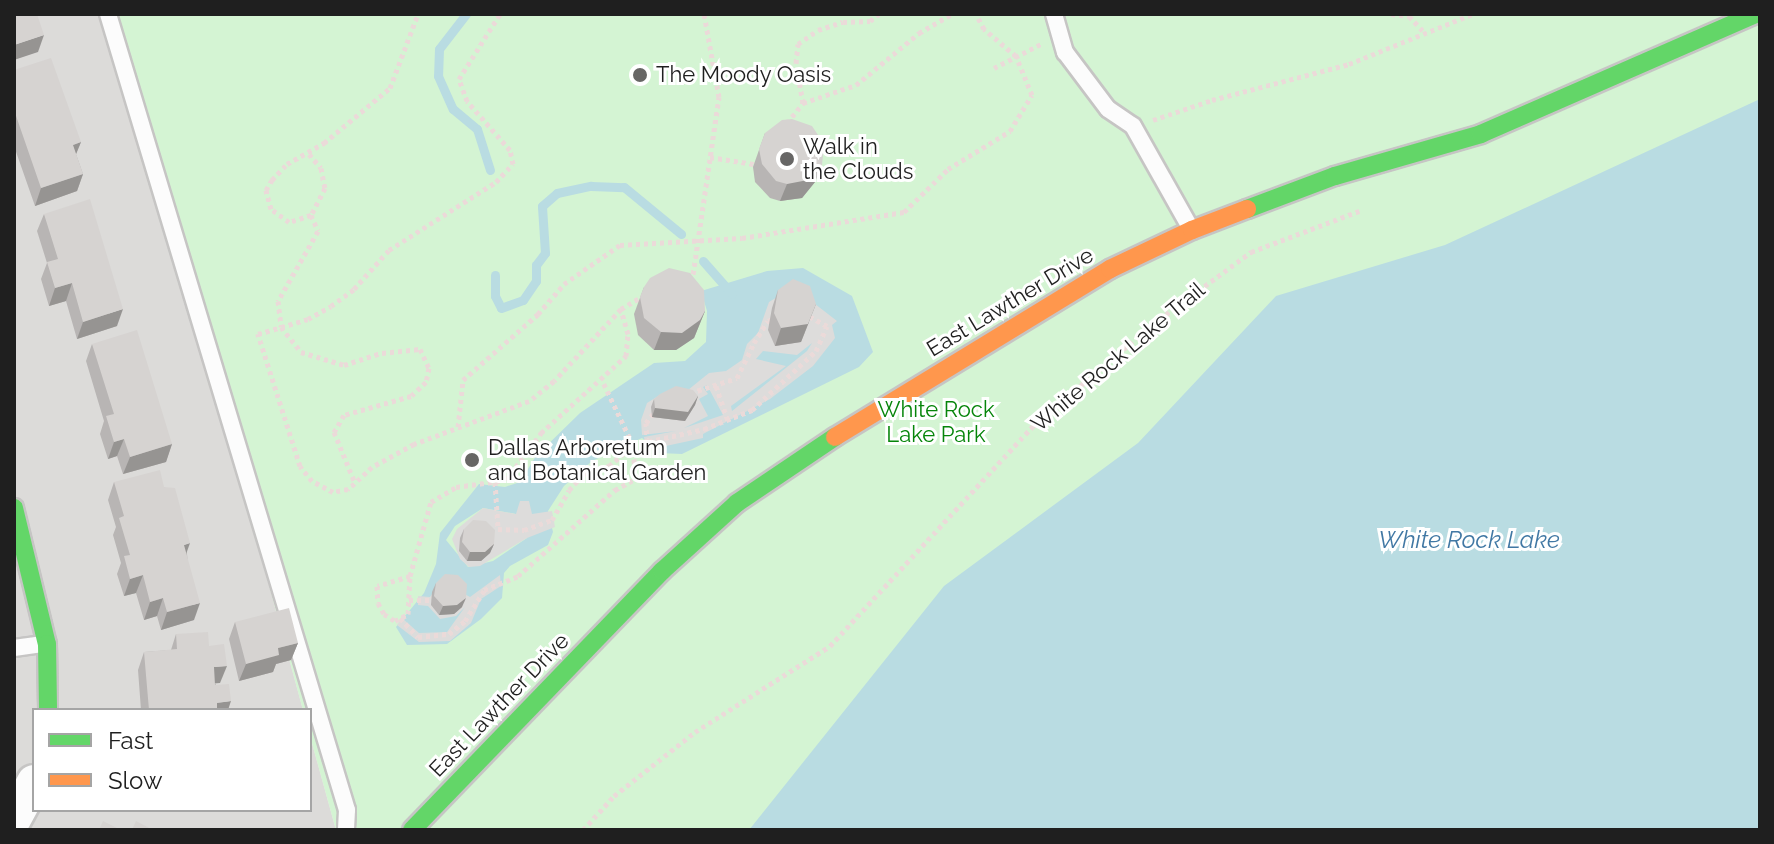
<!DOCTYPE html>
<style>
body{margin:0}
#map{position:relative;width:1774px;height:844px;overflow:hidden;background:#edebe8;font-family:Raleway,sans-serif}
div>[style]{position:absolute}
.residential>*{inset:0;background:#dcdbd9}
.park>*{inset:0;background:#d4f4d3}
.water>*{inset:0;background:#b9dce2}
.pier>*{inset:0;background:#dddcdb}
.stream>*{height:9px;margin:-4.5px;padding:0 4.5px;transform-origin:4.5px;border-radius:4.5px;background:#b9dce2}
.path>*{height:5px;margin-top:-2.5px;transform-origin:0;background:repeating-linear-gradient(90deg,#ebdad9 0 4px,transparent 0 8px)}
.roads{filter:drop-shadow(2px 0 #c6c5c4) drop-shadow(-2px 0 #c6c5c4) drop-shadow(0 2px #c6c5c4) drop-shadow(0 -2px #c6c5c4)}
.lane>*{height:16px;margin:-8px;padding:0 8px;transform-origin:8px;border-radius:8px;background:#fcfcfc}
.street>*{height:34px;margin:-17px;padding:0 17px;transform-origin:17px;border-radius:17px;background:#fcfcfc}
.fast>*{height:18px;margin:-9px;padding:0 9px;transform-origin:9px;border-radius:9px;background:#63d668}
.slow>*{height:18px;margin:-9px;padding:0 9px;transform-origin:9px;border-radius:9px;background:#ff974d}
.path-bridge>*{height:5px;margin-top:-2.5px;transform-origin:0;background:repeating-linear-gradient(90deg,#ebdad9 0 4px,transparent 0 8px)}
.wall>*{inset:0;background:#b8b5b4}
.shaded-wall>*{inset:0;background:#969492}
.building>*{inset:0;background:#d6d3d1}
.dots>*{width:22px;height:22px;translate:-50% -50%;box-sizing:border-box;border:4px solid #fff;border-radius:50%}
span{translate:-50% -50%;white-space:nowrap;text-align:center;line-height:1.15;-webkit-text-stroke:6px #fff;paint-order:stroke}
.poi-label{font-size:22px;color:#1f1f1f}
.left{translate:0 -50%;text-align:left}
.street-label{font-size:22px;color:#1f1f1f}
.park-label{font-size:22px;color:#06850a}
.water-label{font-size:24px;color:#4178a4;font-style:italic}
.frame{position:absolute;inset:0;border:16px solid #1f1f1f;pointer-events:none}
.legend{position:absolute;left:32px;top:708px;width:280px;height:104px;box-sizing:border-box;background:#fff;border:2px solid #a5a5a5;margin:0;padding:10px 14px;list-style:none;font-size:24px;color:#1f1f1f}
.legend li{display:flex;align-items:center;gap:16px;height:40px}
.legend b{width:40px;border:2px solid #a5a5a5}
</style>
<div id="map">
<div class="residential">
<div style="clip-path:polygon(14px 14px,113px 14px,303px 710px,34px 710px,34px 810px,310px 810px,310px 736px,336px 830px,14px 830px)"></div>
</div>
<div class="park">
<div style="clip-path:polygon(113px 14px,1760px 14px,1760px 830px,336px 830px,310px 736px,310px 710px,303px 710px)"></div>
</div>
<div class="water">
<div style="clip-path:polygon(1760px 99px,1760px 830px,749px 830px,944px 586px,1138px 443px,1276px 296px,1445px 245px)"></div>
<div style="clip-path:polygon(evenodd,803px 268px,852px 296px,873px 352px,859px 367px,682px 454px,659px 453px,642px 438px,592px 461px,564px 486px,548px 511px,553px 532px,548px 545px,510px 566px,504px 573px,502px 598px,481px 619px,447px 644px,407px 645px,396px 627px,424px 593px,436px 564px,440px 533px,479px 484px,505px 487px,520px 482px,536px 456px,580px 413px,654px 363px,685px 361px,706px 342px,707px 311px,701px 291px,767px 271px,803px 268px,483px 508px,516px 514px,527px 538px,493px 561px,468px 567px,446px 540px,455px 526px,483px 508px)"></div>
</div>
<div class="pier">
<div style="clip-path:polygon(evenodd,784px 293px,806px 297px,837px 321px,832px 325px,835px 338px,813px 366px,770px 399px,703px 434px,703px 438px,647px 450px,644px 437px,676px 431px,642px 435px,641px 420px,647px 403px,663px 393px,688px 390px,709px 373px,726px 371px,742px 360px,747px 344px,758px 333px,769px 302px,784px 293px,812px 343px,807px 351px,732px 411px,731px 406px,786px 366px,756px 359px,763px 351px,797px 355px,812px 343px,784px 293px,707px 385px,723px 415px,684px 428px,708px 416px,699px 399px,708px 394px,703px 387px,707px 385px)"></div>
<div style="clip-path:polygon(520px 501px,529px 501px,532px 514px,552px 511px,555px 527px,527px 538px,480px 566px,469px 567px,460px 559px,452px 539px,457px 529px,483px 508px,516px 514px)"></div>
<div style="clip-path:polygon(500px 575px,501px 586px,481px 599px,471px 623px,450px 641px,419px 642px,397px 625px,402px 618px,419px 633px,447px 632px,465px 607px,456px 616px,440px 619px,428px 606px,418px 605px,418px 596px,430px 597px,441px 581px,470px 597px)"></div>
</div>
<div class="stream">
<div style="left:466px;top:14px;width:44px;rotate:127.6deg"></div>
<div style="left:439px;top:49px;width:27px;rotate:92deg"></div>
<div style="left:438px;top:76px;width:36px;rotate:66deg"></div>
<div style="left:453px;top:109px;width:31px;rotate:40deg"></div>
<div style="left:477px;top:129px;width:43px;rotate:72.4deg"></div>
<div style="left:703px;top:261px;width:44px;rotate:48.7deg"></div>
<div style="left:495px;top:275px;width:21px;rotate:90deg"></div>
<div style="left:495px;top:296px;width:13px;rotate:63deg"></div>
<div style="left:501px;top:308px;width:23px;rotate:-20deg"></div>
<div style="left:523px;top:300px;width:23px;rotate:-56deg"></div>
<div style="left:536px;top:281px;width:16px;rotate:-90deg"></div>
<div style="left:536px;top:265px;width:15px;rotate:-53deg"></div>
<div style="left:545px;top:253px;width:47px;rotate:-93.7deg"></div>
<div style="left:542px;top:206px;width:20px;rotate:-41deg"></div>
<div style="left:557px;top:193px;width:35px;rotate:-12deg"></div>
<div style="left:591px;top:186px;width:33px;rotate:2deg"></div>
<div style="left:624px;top:187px;width:74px;rotate:39.5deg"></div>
</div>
<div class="path">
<div style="left:1391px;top:14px;width:18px;rotate:6deg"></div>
<div style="left:1409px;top:16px;width:23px;rotate:47deg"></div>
<div style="left:994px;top:68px;width:53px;rotate:-27.1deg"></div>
<div style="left:803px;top:103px;width:41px;rotate:-99.9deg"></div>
<div style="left:796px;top:63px;width:19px;rotate:-84deg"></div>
<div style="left:798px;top:44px;width:24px;rotate:-35deg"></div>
<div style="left:818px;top:30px;width:26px;rotate:-18deg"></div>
<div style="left:843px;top:22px;width:27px;rotate:-2deg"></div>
<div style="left:870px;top:21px;width:11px;rotate:-38deg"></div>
<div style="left:1153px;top:120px;width:62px;rotate:-18.7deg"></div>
<div style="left:1212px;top:100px;width:142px;rotate:-14.7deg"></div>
<div style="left:1349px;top:64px;width:134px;rotate:-22deg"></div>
<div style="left:787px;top:123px;width:26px;rotate:-51deg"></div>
<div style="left:803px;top:103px;width:56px;rotate:-18.8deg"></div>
<div style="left:856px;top:85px;width:82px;rotate:-39.5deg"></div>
<div style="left:919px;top:33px;width:38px;rotate:-30deg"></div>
<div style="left:309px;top:154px;width:18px;rotate:49deg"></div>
<div style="left:321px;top:168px;width:20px;rotate:79deg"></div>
<div style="left:325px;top:188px;width:30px;rotate:117deg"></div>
<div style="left:311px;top:215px;width:23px;rotate:162deg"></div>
<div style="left:289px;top:222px;width:22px;rotate:-144deg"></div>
<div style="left:271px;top:209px;width:20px;rotate:-105deg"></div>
<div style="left:266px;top:190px;width:12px;rotate:-59deg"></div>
<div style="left:272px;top:180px;width:22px;rotate:-47deg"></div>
<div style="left:287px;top:164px;width:43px;rotate:-29.6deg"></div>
<div style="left:324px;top:143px;width:86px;rotate:-39.8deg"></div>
<div style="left:390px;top:88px;width:79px;rotate:-69.3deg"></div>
<div style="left:710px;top:157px;width:50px;rotate:9.3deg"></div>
<div style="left:311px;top:215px;width:17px;rotate:66deg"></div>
<div style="left:318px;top:231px;width:81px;rotate:119.7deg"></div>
<div style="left:278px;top:301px;width:26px;rotate:83deg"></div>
<div style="left:281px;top:327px;width:32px;rotate:51deg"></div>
<div style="left:301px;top:352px;width:45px;rotate:16.8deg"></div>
<div style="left:344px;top:365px;width:40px;rotate:-18deg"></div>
<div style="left:382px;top:353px;width:38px;rotate:-6deg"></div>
<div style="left:420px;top:349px;width:21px;rotate:65deg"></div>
<div style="left:429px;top:368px;width:14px;rotate:102deg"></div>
<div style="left:426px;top:382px;width:21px;rotate:137deg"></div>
<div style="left:411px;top:396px;width:70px;rotate:164.2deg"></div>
<div style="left:344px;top:415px;width:20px;rotate:120deg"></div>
<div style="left:334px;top:432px;width:55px;rotate:67.6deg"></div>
<div style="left:621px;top:309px;width:27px;rotate:-31deg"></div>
<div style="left:716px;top:386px;width:36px;rotate:71deg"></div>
<div style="left:690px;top:393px;width:49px;rotate:-17.7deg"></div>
<div style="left:737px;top:378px;width:39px;rotate:-64deg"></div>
<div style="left:754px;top:343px;width:26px;rotate:-58deg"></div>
<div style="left:768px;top:321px;width:8px;rotate:-23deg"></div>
<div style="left:458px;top:427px;width:47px;rotate:-83.9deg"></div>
<div style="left:463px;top:380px;width:100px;rotate:-41.3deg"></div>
<div style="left:538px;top:314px;width:40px;rotate:-49deg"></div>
<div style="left:564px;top:284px;width:68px;rotate:-34.9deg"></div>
<div style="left:620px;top:245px;width:122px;rotate:-3.3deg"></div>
<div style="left:742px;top:238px;width:164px;rotate:-9.1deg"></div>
<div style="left:904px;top:212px;width:62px;rotate:-44.3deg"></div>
<div style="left:948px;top:169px;width:73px;rotate:-31.5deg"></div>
<div style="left:1010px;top:131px;width:42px;rotate:-58.6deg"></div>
<div style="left:1032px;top:95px;width:42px;rotate:-112.3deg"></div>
<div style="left:1016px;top:56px;width:42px;rotate:-139.8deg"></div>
<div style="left:984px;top:29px;width:17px;rotate:-118deg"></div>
<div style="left:647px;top:442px;width:19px;rotate:-93deg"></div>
<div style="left:646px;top:423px;width:16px;rotate:-52deg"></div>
<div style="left:495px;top:482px;width:47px;rotate:86.3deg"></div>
<div style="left:498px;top:529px;width:26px;rotate:2deg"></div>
<div style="left:524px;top:530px;width:30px;rotate:-20deg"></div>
<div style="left:552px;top:520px;width:34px;rotate:-60deg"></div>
<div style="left:569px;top:490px;width:22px;rotate:-47deg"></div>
<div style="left:584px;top:474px;width:26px;rotate:-18deg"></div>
<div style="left:609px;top:466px;width:32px;rotate:-41deg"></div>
<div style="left:633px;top:445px;width:73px;rotate:-12.7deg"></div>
<div style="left:704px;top:429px;width:52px;rotate:-21.6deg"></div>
<div style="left:752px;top:410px;width:87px;rotate:-42.7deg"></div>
<div style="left:816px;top:351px;width:27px;rotate:-66deg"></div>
<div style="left:827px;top:326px;width:23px;rotate:-151deg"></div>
<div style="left:410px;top:576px;width:34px;rotate:163deg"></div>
<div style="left:377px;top:586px;width:17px;rotate:87deg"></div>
<div style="left:378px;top:603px;width:13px;rotate:61deg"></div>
<div style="left:384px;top:614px;width:13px;rotate:32deg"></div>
<div style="left:395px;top:621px;width:15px;rotate:-28deg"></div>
<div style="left:408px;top:614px;width:38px;rotate:-87deg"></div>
<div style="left:410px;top:576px;width:77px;rotate:-74.2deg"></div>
<div style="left:431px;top:502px;width:29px;rotate:-31deg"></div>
<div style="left:456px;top:487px;width:50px;rotate:-8deg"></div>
<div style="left:506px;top:480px;width:59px;rotate:-53.3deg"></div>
<div style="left:541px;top:433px;width:115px;rotate:-42.2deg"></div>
<div style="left:626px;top:356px;width:22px;rotate:-85deg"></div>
<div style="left:628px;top:334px;width:26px;rotate:-106deg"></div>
<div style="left:621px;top:309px;width:98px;rotate:132.9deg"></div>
<div style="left:554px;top:381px;width:32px;rotate:141deg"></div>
<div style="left:529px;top:401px;width:123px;rotate:159.5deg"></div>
<div style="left:414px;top:444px;width:48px;rotate:151.3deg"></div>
<div style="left:372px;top:467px;width:33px;rotate:137deg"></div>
<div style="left:348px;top:489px;width:15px;rotate:169deg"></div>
<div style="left:333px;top:492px;width:24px;rotate:-152deg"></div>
<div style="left:312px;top:481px;width:19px;rotate:-129deg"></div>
<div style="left:300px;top:466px;width:139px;rotate:-107.7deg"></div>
<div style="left:258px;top:334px;width:52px;rotate:-16.7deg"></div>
<div style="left:308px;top:319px;width:26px;rotate:-29deg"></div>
<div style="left:331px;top:306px;width:29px;rotate:-36deg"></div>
<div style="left:354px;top:289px;width:52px;rotate:-48.1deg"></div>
<div style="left:389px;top:250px;width:127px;rotate:-32.4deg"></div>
<div style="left:496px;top:182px;width:25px;rotate:-47deg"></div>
<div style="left:513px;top:164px;width:14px;rotate:-102deg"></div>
<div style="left:510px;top:150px;width:65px;rotate:-131.3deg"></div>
<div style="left:467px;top:101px;width:23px;rotate:-110deg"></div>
<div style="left:459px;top:79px;width:77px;rotate:-57.8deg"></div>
<div style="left:409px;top:600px;width:27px"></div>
<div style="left:400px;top:618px;width:26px;rotate:47deg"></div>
<div style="left:418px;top:637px;width:31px;rotate:-6deg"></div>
<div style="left:449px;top:634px;width:21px;rotate:-39deg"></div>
<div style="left:465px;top:621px;width:36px;rotate:-58deg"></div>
<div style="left:484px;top:590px;width:37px;rotate:-22deg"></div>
<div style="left:518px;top:576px;width:130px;rotate:-41.6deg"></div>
<div style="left:615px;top:490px;width:23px;rotate:-29deg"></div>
<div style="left:635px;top:479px;width:34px;rotate:-93deg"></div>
<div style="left:633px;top:445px;width:72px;rotate:-115.5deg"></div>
<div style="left:583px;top:830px;width:46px;rotate:-47.6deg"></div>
<div style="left:614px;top:796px;width:103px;rotate:-38.3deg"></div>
<div style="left:695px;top:732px;width:160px;rotate:-32.5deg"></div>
<div style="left:830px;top:646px;width:298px;rotate:-47.3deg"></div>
<div style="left:1032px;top:427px;width:159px;rotate:-40.4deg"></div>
<div style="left:1153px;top:324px;width:122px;rotate:-36.3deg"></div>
<div style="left:1251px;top:252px;width:116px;rotate:-20.8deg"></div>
</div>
<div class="roads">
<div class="lane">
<div style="left:108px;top:14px;width:831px;rotate:73.29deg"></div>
<div style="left:347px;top:810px;width:20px;rotate:93deg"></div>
<div style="left:1054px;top:14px;width:40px;rotate:74deg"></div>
<div style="left:1065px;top:52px;width:71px;rotate:53deg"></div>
<div style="left:1108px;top:109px;width:30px;rotate:34deg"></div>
<div style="left:1133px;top:126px;width:118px;rotate:60.6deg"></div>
<div style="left:14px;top:648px;width:30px;rotate:-8deg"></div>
</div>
<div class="street">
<div style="left:14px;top:819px;width:42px;rotate:-61.6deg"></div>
</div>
<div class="fast">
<div style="left:1247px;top:209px;width:94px;rotate:-20.6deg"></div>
<div style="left:1335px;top:176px;width:152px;rotate:-16deg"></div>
<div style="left:1481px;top:134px;width:300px;rotate:-23.6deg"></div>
<div style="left:14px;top:508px;width:140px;rotate:76.4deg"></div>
<div style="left:47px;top:644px;width:66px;rotate:89.1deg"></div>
<div style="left:412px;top:830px;width:360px;rotate:-46deg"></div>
<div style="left:662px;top:571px;width:101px;rotate:-42.2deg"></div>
<div style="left:737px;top:503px;width:118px;rotate:-34deg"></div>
</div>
<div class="slow">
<div style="left:835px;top:437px;width:322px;rotate:-31.4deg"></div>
<div style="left:1110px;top:269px;width:91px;rotate:-25.4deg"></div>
<div style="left:1192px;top:230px;width:59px;rotate:-20.9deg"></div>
</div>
</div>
<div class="path-bridge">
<div style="left:692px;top:282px;width:187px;rotate:-81.7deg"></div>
<div style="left:719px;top:97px;width:84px;rotate:-100.2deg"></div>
</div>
<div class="wall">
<div style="clip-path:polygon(14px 70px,81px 142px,76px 154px,83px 174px,77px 191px,35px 206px,14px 146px)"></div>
<div style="clip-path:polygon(765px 133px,822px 165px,815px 182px,802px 198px,780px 201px,770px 198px,755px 182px,753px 167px)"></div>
<div style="clip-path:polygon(44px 214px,117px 326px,77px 339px,66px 301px,49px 306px,41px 279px,47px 263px,37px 231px)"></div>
<div style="clip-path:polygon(644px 287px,705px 311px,694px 338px,676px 350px,654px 350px,638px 335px,634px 314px)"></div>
<div style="clip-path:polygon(778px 290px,809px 322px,801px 342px,775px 346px,768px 330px,772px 308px)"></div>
<div style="clip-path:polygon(92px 344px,172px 444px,166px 462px,123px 474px,117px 456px,108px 459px,100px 434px,104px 421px,86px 361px)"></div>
<div style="clip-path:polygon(698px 396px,695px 405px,685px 421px,652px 417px,651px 407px,654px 399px)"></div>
<div style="clip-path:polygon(114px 482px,164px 487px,187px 554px,194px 620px,161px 630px,157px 616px,144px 620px,136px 593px,124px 596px,117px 574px,121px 563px,113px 535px,116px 527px,108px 500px)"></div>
<div style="clip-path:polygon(464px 529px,494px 544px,490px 553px,481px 561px,467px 561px,459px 551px,460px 538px)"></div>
<div style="clip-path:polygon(436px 583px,462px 607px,454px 614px,439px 615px,431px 605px,432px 592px)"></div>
<div style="clip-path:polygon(235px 622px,298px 643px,291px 660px,276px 664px,273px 672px,239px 681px,229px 639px)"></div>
<div style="clip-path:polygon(176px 634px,209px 646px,220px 683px,215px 683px,228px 710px,141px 710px,138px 670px,144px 652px,171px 650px)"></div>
</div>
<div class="shaded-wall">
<div style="clip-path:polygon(44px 35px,38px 52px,14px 60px,14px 45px)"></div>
<div style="clip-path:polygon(81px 142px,74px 159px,73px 145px)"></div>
<div style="clip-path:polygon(822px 165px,815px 182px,802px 198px,780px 201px,787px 184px)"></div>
<div style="clip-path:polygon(83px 174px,77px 191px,35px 206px,41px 188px)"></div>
<div style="clip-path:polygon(72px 283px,66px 301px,49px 306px,55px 288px)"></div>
<div style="clip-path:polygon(816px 304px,801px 342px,775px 346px,781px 328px)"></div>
<div style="clip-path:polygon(123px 309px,117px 326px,77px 339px,83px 322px)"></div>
<div style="clip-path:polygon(705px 311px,694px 338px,676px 350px,654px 350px,661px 332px)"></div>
<div style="clip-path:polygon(698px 396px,695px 405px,685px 421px,652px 417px,655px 408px)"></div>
<div style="clip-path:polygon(124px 439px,117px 456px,108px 459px,114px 442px)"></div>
<div style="clip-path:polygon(172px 444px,166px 462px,123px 474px,130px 457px)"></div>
<div style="clip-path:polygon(190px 543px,184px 560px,184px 545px)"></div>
<div style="clip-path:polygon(494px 544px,490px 553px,481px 561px,467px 561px,470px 552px)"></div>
<div style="clip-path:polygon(143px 575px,136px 593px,124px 596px,130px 579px)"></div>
<div style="clip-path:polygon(163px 598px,157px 616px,144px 620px,150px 602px)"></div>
<div style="clip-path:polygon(466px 598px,462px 607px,454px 614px,439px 615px,443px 606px)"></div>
<div style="clip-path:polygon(200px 603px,194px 620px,161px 630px,167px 612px)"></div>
<div style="clip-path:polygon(298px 643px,291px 660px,276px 664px,273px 672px,239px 681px,246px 664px,278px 648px)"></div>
<div style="clip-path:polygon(227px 666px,220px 683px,207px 684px,214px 667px)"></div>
<div style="clip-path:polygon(231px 701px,228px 710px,210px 710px,217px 703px)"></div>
</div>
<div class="building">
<div style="clip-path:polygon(14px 14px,37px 14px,44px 35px,14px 45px)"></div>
<div style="clip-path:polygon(51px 58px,81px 142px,73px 145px,83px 174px,41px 188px,14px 110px,14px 70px)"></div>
<div style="clip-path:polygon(792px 119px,812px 126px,824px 144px,822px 165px,808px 180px,787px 184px,776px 181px,762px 164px,759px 149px,765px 133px,782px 120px)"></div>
<div style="clip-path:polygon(90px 199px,123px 309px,83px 322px,72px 283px,55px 288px,47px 262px,58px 259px,44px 214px)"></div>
<div style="clip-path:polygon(669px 268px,690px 273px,704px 290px,705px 311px,700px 320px,682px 333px,661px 332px,644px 318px,640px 297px,644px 287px,650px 278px)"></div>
<div style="clip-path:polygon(793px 279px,810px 286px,816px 304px,808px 324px,781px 328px,774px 313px,778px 290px)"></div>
<div style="clip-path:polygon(137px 330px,172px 444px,130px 457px,124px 439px,114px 442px,106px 416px,114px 414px,92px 344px)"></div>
<div style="clip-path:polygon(676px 386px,693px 390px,698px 396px,688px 412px,655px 408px,654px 399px,660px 394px)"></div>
<div style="clip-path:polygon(160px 470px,164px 487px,175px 488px,190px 543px,184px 545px,200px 603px,167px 612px,163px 598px,150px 602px,143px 575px,130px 579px,124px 556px,130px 555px,119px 518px,124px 516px,114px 482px)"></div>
<div style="clip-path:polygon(473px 520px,486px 521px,495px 530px,494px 544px,485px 552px,470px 552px,462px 542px,464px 529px)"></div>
<div style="clip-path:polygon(445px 574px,458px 575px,467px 584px,466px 598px,457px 605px,443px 606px,434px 596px,436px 583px)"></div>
<div style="clip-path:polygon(289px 608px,298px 643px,278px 648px,279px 655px,246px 664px,235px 622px)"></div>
<div style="clip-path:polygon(208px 632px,209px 646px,224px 644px,227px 666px,214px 667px,215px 685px,229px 684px,231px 701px,217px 703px,217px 709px,210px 710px,149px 710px,144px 652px,177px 649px,176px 634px)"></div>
<div style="clip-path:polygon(103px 821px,121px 830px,99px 830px)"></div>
<div style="clip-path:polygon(136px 821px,153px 830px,132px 830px)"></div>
</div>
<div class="dots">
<div style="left:640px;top:75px;background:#676665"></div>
<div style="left:787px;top:159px;background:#676665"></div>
<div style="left:472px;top:460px;background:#676665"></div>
</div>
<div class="poi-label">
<span class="left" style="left:656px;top:75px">The Moody Oasis</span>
<span class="left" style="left:803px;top:159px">Walk in<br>the Clouds</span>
<span class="left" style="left:488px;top:460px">Dallas Arboretum<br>and Botanical Garden</span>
</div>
<div class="street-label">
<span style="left:1010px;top:302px;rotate:-31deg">East Lawther Drive</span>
<span style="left:1118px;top:357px;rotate:-40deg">White Rock Lake Trail</span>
<span style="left:499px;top:705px;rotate:-46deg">East Lawther Drive</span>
</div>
<div class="park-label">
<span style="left:936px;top:422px">White Rock<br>Lake Park</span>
</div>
<div class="water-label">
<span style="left:1469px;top:540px">White Rock Lake</span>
</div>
<div class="frame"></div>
<ul class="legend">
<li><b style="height:10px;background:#63d668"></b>Fast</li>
<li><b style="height:10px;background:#ff974d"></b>Slow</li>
</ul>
</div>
